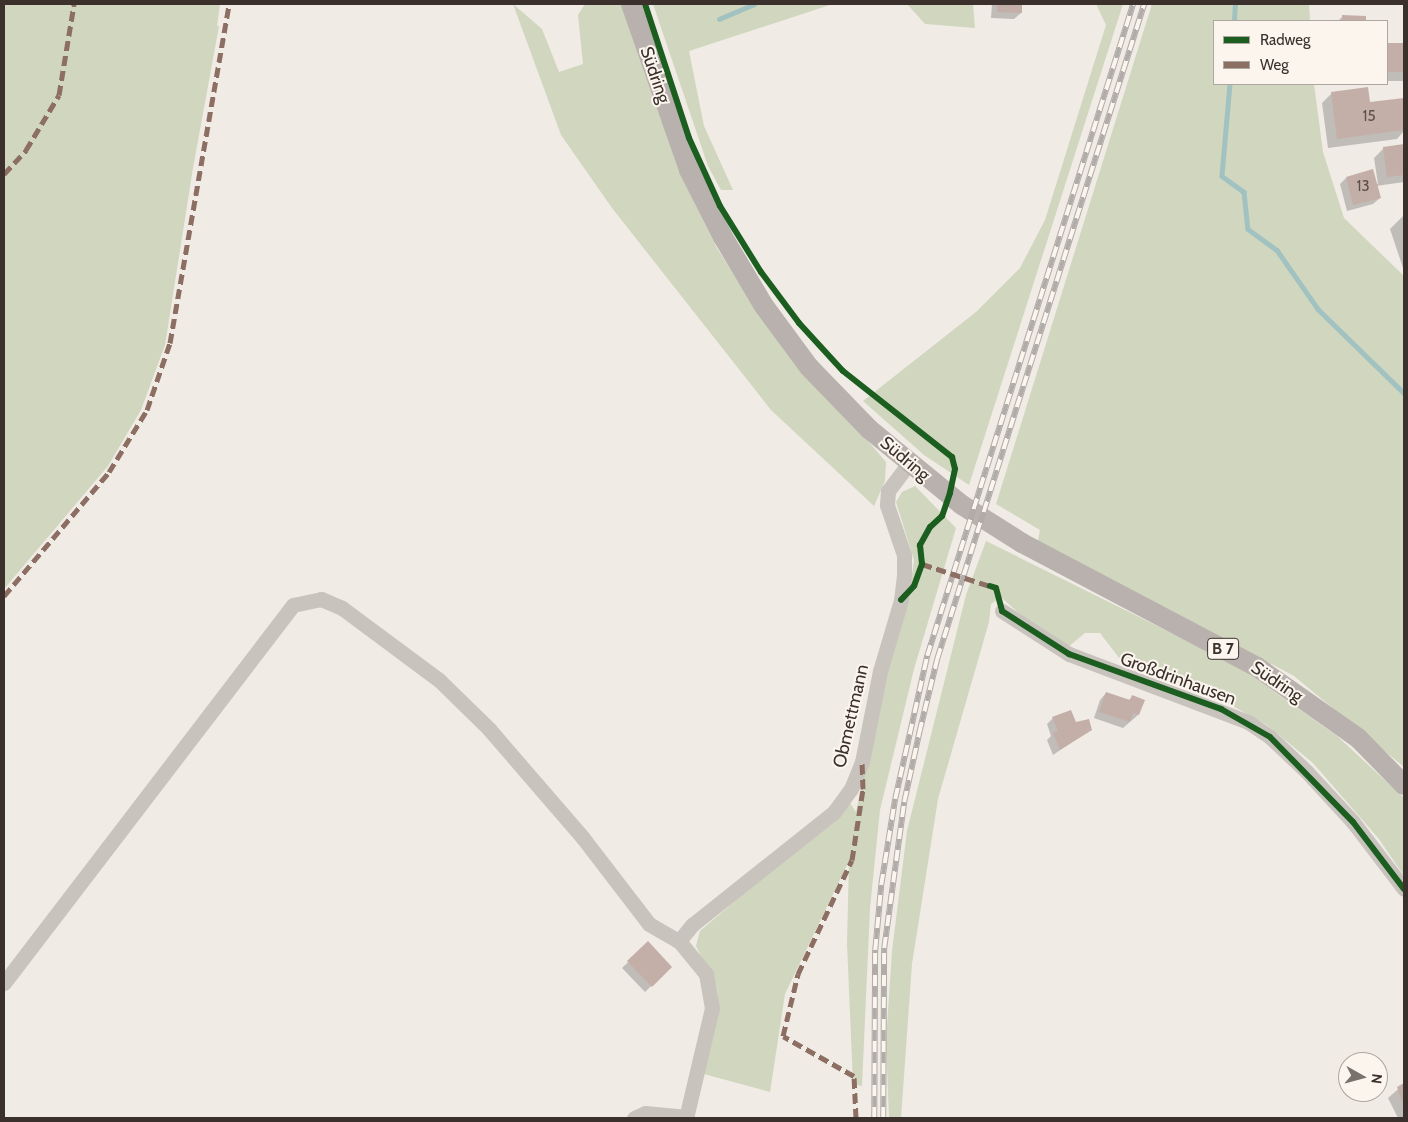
<!DOCTYPE html>
<meta charset="utf-8">
<style>
body{margin:0}
#map{position:relative;width:1408px;height:1122px;overflow:hidden;background:#f0ebe5;font-family:Cabin,sans-serif}
div>[style]{position:absolute}
.green>*{inset:0;background:#d1d6bf}
.shadow>*{inset:0;background:#0003}
.stream>*{height:4.5px;margin:-2.25px;padding:0 2.25px;transform-origin:2.25px;border-radius:2.25px;background:#a1c2c1}
.building>*{inset:0;background:#c3afa7}
.minor>*{height:15px;margin:-7.5px;padding:0 7.5px;transform-origin:7.5px;border-radius:7.5px;background:#c9c3be}
.major>*{height:20px;margin:-10px;padding:0 10px;transform-origin:10px;border-radius:10px;background:#b8b1ad}
.rail>*{height:5.5px;margin-top:-2.75px;transform-origin:0;background:repeating-linear-gradient(90deg,#fbf5ee 0 11px,#b1aca8 0 22px);box-sizing:border-box;border-block:1px solid #b1aca8}
.quiet>*{height:5px;margin-top:-2.5px;transform-origin:0;background:repeating-linear-gradient(90deg,#8d6e63 0 10px,transparent 0 15px)}
.cycleway>*{height:6px;margin:-3px;padding:0 3px;transform-origin:3px;border-radius:3px;background:#1b5e20}
span{translate:-50% -50%;white-space:nowrap;text-align:center;line-height:1.15;-webkit-text-stroke:4px #fbf5ee;paint-order:stroke}
.number-label{font-size:15px;color:#5d504a}
.number-label span{-webkit-text-stroke-width:0}
.shield-label span{padding:1px 4px;background:#fbf5ee;border:1px solid;border-radius:4px;-webkit-text-stroke-width:0}
.shield-label{font-size:16px;color:#3b302b;font-weight:700}
.street-label{font-size:18px;color:#3b302b}
.frame{position:absolute;inset:0;border:5px solid #3b302b;pointer-events:none}
.legend{position:absolute;left:1213px;top:20px;width:175px;height:65px;box-sizing:border-box;background:#fbf5ee;border:1px solid #aea6a0;margin:0;padding:6px 9px;list-style:none;font-size:15px;color:#3b302b}
.legend li{display:flex;align-items:center;gap:10px;height:25px}
.legend b{width:25px;border:1px solid #aea6a0}
.north{position:absolute;left:1338px;top:1052px;width:50px;height:50px;box-sizing:border-box;background:#fbf5ee;border:1px solid #aea6a0;border-radius:50%;rotate:97deg;font-size:14px;font-weight:700;line-height:20px;text-align:center;color:#3b302b}
.north::after{content:'';display:block;margin:auto;width:18px;height:22px;background:#7a716c;clip-path:polygon(50% 0,100% 100%,50% 72%,0 100%)}
</style>
<div id="map">
<div class="green">
<div style="clip-path:polygon(4px 4px,220px 4px,217px 26px,219px 26px,193px 168px,165px 345px,141px 410px,108px 466px,4px 589px)"></div>
<div style="clip-path:polygon(513px 4px,542px 29px,559px 72px,583px 64px,578px 15px,585px 4px,623px 4px,679px 171px,717px 248px,760px 316px,886px 462px,885px 481px,874px 506px,771px 410px,612px 208px,561px 135px)"></div>
<div style="clip-path:polygon(653px 4px,833px 4px,689px 51px,704px 126px,733px 190px,721px 190px,708px 166px)"></div>
<div style="clip-path:polygon(907px 4px,973px 4px,975px 28px,925px 24px)"></div>
<div style="clip-path:polygon(1096px 4px,1123px 4px,969px 485px,924px 455px,863px 401px,976px 312px,1020px 268px,1045px 220px,1106px 25px)"></div>
<div style="clip-path:polygon(1152px 4px,1309px 4px,1310px 21px,1214px 21px,1214px 84px,1314px 84px,1323px 152px,1344px 218px,1404px 276px,1404px 767px,1294px 676px,1038px 541px,1040px 530px,996px 504px)"></div>
<div style="clip-path:polygon(915px 486px,956px 528px,914px 669px,880px 810px,870px 908px,862px 1086px,853px 1084px,847px 944px,849px 861px,785px 994px,770px 1092px,704px 1074px,718px 1017px,718px 1000px,717px 989px,696px 946px,700px 931px,850px 803px,856px 812px,888px 664px,908px 603px,914px 560px,896px 502px,902px 492px)"></div>
<div style="clip-path:polygon(986px 541px,1238px 666px,1337px 736px,1404px 798px,1404px 876px,1379px 839px,1313px 763px,1267px 725px,1215px 696px,1123px 663px,1100px 633px,1085px 633px,1068px 647px,1025px 619px,1001px 597px,991px 604px,989px 622px,938px 799px,912px 964px,901px 1118px,889px 1118px,886px 1041px,892px 951px,907px 831px,966px 595px)"></div>
</div>
<div class="shadow">
<div style="clip-path:polygon(992px 4px,1021px 4px,1021px 13px,1014px 19px,991px 18px)"></div>
<div style="clip-path:polygon(1343px 16px,1365px 17px,1365px 21px,1338px 21px)"></div>
<div style="clip-path:polygon(1387px 44px,1404px 44px,1404px 81px,1387px 81px)"></div>
<div style="clip-path:polygon(1332px 93px,1369px 103px,1402px 99px,1404px 131px,1397px 139px,1328px 148px,1322px 103px)"></div>
<div style="clip-path:polygon(1404px 145px,1404px 182px,1376px 186px,1380px 198px,1373px 204px,1347px 211px,1340px 184px,1346px 178px,1378px 184px,1374px 158px,1384px 148px)"></div>
<div style="clip-path:polygon(1403px 216px,1404px 216px,1404px 271px,1390px 229px)"></div>
<div style="clip-path:polygon(1106px 693px,1128px 701px,1132px 697px,1138px 715px,1123px 728px,1094px 718px,1100px 700px)"></div>
<div style="clip-path:polygon(1053px 718px,1075px 724px,1091px 729px,1053px 755px,1047px 740px,1051px 736px,1047px 724px)"></div>
<div style="clip-path:polygon(648px 943px,671px 967px,645px 992px,622px 968px)"></div>
<div style="clip-path:polygon(1404px 1084px,1404px 1118px,1398px 1118px,1388px 1098px)"></div>
</div>
<div class="stream">
<div style="left:719px;top:19px;width:38px;rotate:-23deg"></div>
<div style="left:1234px;top:21px;width:17px;rotate:-87deg"></div>
<div style="left:1230px;top:84px;width:92px;rotate:95deg"></div>
<div style="left:1222px;top:176px;width:27px;rotate:36deg"></div>
<div style="left:1244px;top:192px;width:37px;rotate:84deg"></div>
<div style="left:1248px;top:229px;width:36px;rotate:36deg"></div>
<div style="left:1277px;top:250px;width:72px;rotate:55.2deg"></div>
<div style="left:1318px;top:309px;width:120px;rotate:44.3deg"></div>
</div>
<div class="building">
<div style="clip-path:polygon(997px 4px,1022px 4px,1022px 13px,997px 12px)"></div>
<div style="clip-path:polygon(1342px 15px,1366px 16px,1366px 21px,1342px 21px)"></div>
<div style="clip-path:polygon(1387px 43px,1404px 43px,1404px 72px,1387px 72px)"></div>
<div style="clip-path:polygon(1368px 87px,1370px 102px,1404px 98px,1404px 130px,1337px 139px,1331px 92px)"></div>
<div style="clip-path:polygon(1404px 144px,1404px 175px,1387px 177px,1383px 147px)"></div>
<div style="clip-path:polygon(1373px 169px,1381px 198px,1353px 205px,1346px 177px)"></div>
<div style="clip-path:polygon(1106px 692px,1130px 700px,1132px 695px,1145px 700px,1139px 715px,1133px 713px,1130px 722px,1099px 712px)"></div>
<div style="clip-path:polygon(1071px 710px,1076px 722px,1089px 719px,1092px 730px,1060px 750px,1053px 733px,1058px 731px,1052px 717px)"></div>
<div style="clip-path:polygon(648px 941px,672px 967px,652px 987px,627px 961px)"></div>
<div style="clip-path:polygon(1404px 1083px,1404px 1106px,1397px 1087px)"></div>
</div>
<div class="minor">
<div style="left:1002px;top:611px;width:80px;rotate:32.7deg"></div>
<div style="left:1069px;top:654px;width:191px;rotate:20.8deg"></div>
<div style="left:1248px;top:722px;width:27px;rotate:34deg"></div>
<div style="left:1270px;top:737px;width:50px;rotate:43.4deg"></div>
<div style="left:1306px;top:771px;width:69px;rotate:47.3deg"></div>
<div style="left:1353px;top:822px;width:84px;rotate:52.7deg"></div>
<div style="left:679px;top:941px;width:21px;rotate:-51deg"></div>
<div style="left:692px;top:925px;width:181px;rotate:-38.5deg"></div>
<div style="left:834px;top:812px;width:29px;rotate:-54deg"></div>
<div style="left:851px;top:789px;width:29px;rotate:-68deg"></div>
<div style="left:862px;top:762px;width:93px;rotate:-78.8deg"></div>
<div style="left:880px;top:671px;width:74px;rotate:-73.5deg"></div>
<div style="left:901px;top:600px;width:24px;rotate:-83deg"></div>
<div style="left:904px;top:576px;width:21px;rotate:-90deg"></div>
<div style="left:904px;top:555px;width:53px;rotate:-108.8deg"></div>
<div style="left:887px;top:505px;width:14px;rotate:-86deg"></div>
<div style="left:888px;top:491px;width:35px;rotate:-53deg"></div>
<div style="left:4px;top:983px;width:476px;rotate:-52.6deg"></div>
<div style="left:293px;top:605px;width:29px;rotate:-12deg"></div>
<div style="left:321px;top:599px;width:23px;rotate:23deg"></div>
<div style="left:342px;top:608px;width:121px;rotate:36.6deg"></div>
<div style="left:439px;top:680px;width:70px;rotate:44.4deg"></div>
<div style="left:489px;top:729px;width:144px;rotate:49.2deg"></div>
<div style="left:583px;top:838px;width:108px;rotate:52.5deg"></div>
<div style="left:649px;top:924px;width:34px;rotate:30deg"></div>
<div style="left:679px;top:941px;width:43px;rotate:50.7deg"></div>
<div style="left:706px;top:974px;width:35px;rotate:80deg"></div>
<div style="left:712px;top:1008px;width:113px;rotate:103.3deg"></div>
<div style="left:634px;top:1118px;width:12px;rotate:-24deg"></div>
<div style="left:645px;top:1113px;width:42px;rotate:5.4deg"></div>
</div>
<div class="major">
<div style="left:631px;top:4px;width:176px;rotate:70.7deg"></div>
<div style="left:689px;top:170px;width:75px;rotate:63.1deg"></div>
<div style="left:723px;top:237px;width:80px;rotate:59.3deg"></div>
<div style="left:764px;top:306px;width:76px;rotate:53.6deg"></div>
<div style="left:809px;top:367px;width:86px;rotate:45.9deg"></div>
<div style="left:869px;top:429px;width:120px;rotate:39.3deg"></div>
<div style="left:962px;top:505px;width:71px;rotate:32.3deg"></div>
<div style="left:1022px;top:543px;width:266px;rotate:27.8deg"></div>
<div style="left:1257px;top:667px;width:123px;rotate:35.1deg"></div>
<div style="left:1358px;top:738px;width:66px;rotate:45.6deg"></div>
</div>
<div class="rail">
<div style="left:874px;top:1118px;width:168px;rotate:-89.7deg"></div>
<div style="left:875px;top:950px;width:65px;rotate:-84.7deg"></div>
<div style="left:881px;top:885px;width:87px;rotate:-80.8deg"></div>
<div style="left:895px;top:799px;width:147px;rotate:-77.4deg"></div>
<div style="left:927px;top:656px;width:684px;rotate:-72.47deg"></div>
<div style="left:883px;top:1118px;width:170px;rotate:-89.7deg"></div>
<div style="left:884px;top:948px;width:147px;rotate:-82.2deg"></div>
<div style="left:904px;top:802px;width:71px;rotate:-77.7deg"></div>
<div style="left:919px;top:733px;width:76px;rotate:-76.3deg"></div>
<div style="left:937px;top:659px;width:687px;rotate:-72.46deg"></div>
</div>
<div class="quiet">
<div style="left:4px;top:174px;width:33px;rotate:-47deg"></div>
<div style="left:26px;top:150px;width:64px;rotate:-59deg"></div>
<div style="left:59px;top:95px;width:92px;rotate:-80.6deg"></div>
<div style="left:922px;top:564px;width:75px;rotate:17.9deg"></div>
<div style="left:4px;top:596px;width:162px;rotate:-49.7deg"></div>
<div style="left:109px;top:472px;width:73px;rotate:-58.5deg"></div>
<div style="left:147px;top:410px;width:71px;rotate:-71.1deg"></div>
<div style="left:170px;top:343px;width:344px;rotate:-80.1deg"></div>
<div style="left:856px;top:1118px;width:42px;rotate:-92.7deg"></div>
<div style="left:854px;top:1076px;width:81px;rotate:-150.6deg"></div>
<div style="left:783px;top:1036px;width:64px;rotate:-76.4deg"></div>
<div style="left:798px;top:974px;width:126px;rotate:-64.7deg"></div>
<div style="left:852px;top:860px;width:72px;rotate:-81.2deg"></div>
<div style="left:863px;top:789px;width:27px;rotate:-92deg"></div>
</div>
<div class="cycleway">
<div style="left:645px;top:4px;width:141px;rotate:71.8deg"></div>
<div style="left:689px;top:138px;width:75px;rotate:65.5deg"></div>
<div style="left:720px;top:206px;width:78px;rotate:58.2deg"></div>
<div style="left:761px;top:272px;width:64px;rotate:53.3deg"></div>
<div style="left:799px;top:323px;width:65px;rotate:47.5deg"></div>
<div style="left:843px;top:371px;width:139px;rotate:38.3deg"></div>
<div style="left:952px;top:457px;width:12px;rotate:76deg"></div>
<div style="left:955px;top:469px;width:25px;rotate:102deg"></div>
<div style="left:950px;top:493px;width:24px;rotate:109deg"></div>
<div style="left:942px;top:516px;width:16px;rotate:137deg"></div>
<div style="left:930px;top:527px;width:21px;rotate:119deg"></div>
<div style="left:920px;top:545px;width:19px;rotate:84deg"></div>
<div style="left:922px;top:564px;width:23px;rotate:110deg"></div>
<div style="left:914px;top:586px;width:19px;rotate:133deg"></div>
<div style="left:990px;top:586px;width:6px;rotate:18deg"></div>
<div style="left:996px;top:588px;width:24px;rotate:75deg"></div>
<div style="left:1002px;top:611px;width:80px;rotate:32.7deg"></div>
<div style="left:1069px;top:654px;width:162px;rotate:19.9deg"></div>
<div style="left:1221px;top:709px;width:56px;rotate:29.7deg"></div>
<div style="left:1270px;top:737px;width:119px;rotate:45.7deg"></div>
<div style="left:1353px;top:822px;width:84px;rotate:52.7deg"></div>
</div>
<div class="number-label">
<span style="left:1369px;top:117px">15</span>
<span style="left:1363px;top:187px">13</span>
</div>
<div class="shield-label">
<span style="left:1223px;top:649px">B 7</span>
</div>
<div class="street-label">
<span style="left:655px;top:75px;rotate:71deg">Südring</span>
<span style="left:905px;top:459px;rotate:40deg">Südring</span>
<span style="left:1178px;top:679px;rotate:20deg">Großdrinhausen</span>
<span style="left:1277px;top:682px;rotate:34deg">Südring</span>
<span style="left:851px;top:716px;rotate:-77deg">Obmettmann</span>
</div>
<div class="frame"></div>
<ul class="legend">
<li><b style="height:6px;background:#1b5e20"></b>Radweg</li>
<li><b style="height:6px;background:#8d6e63"></b>Weg</li>
</ul>
<div class="north">N</div>
</div>
